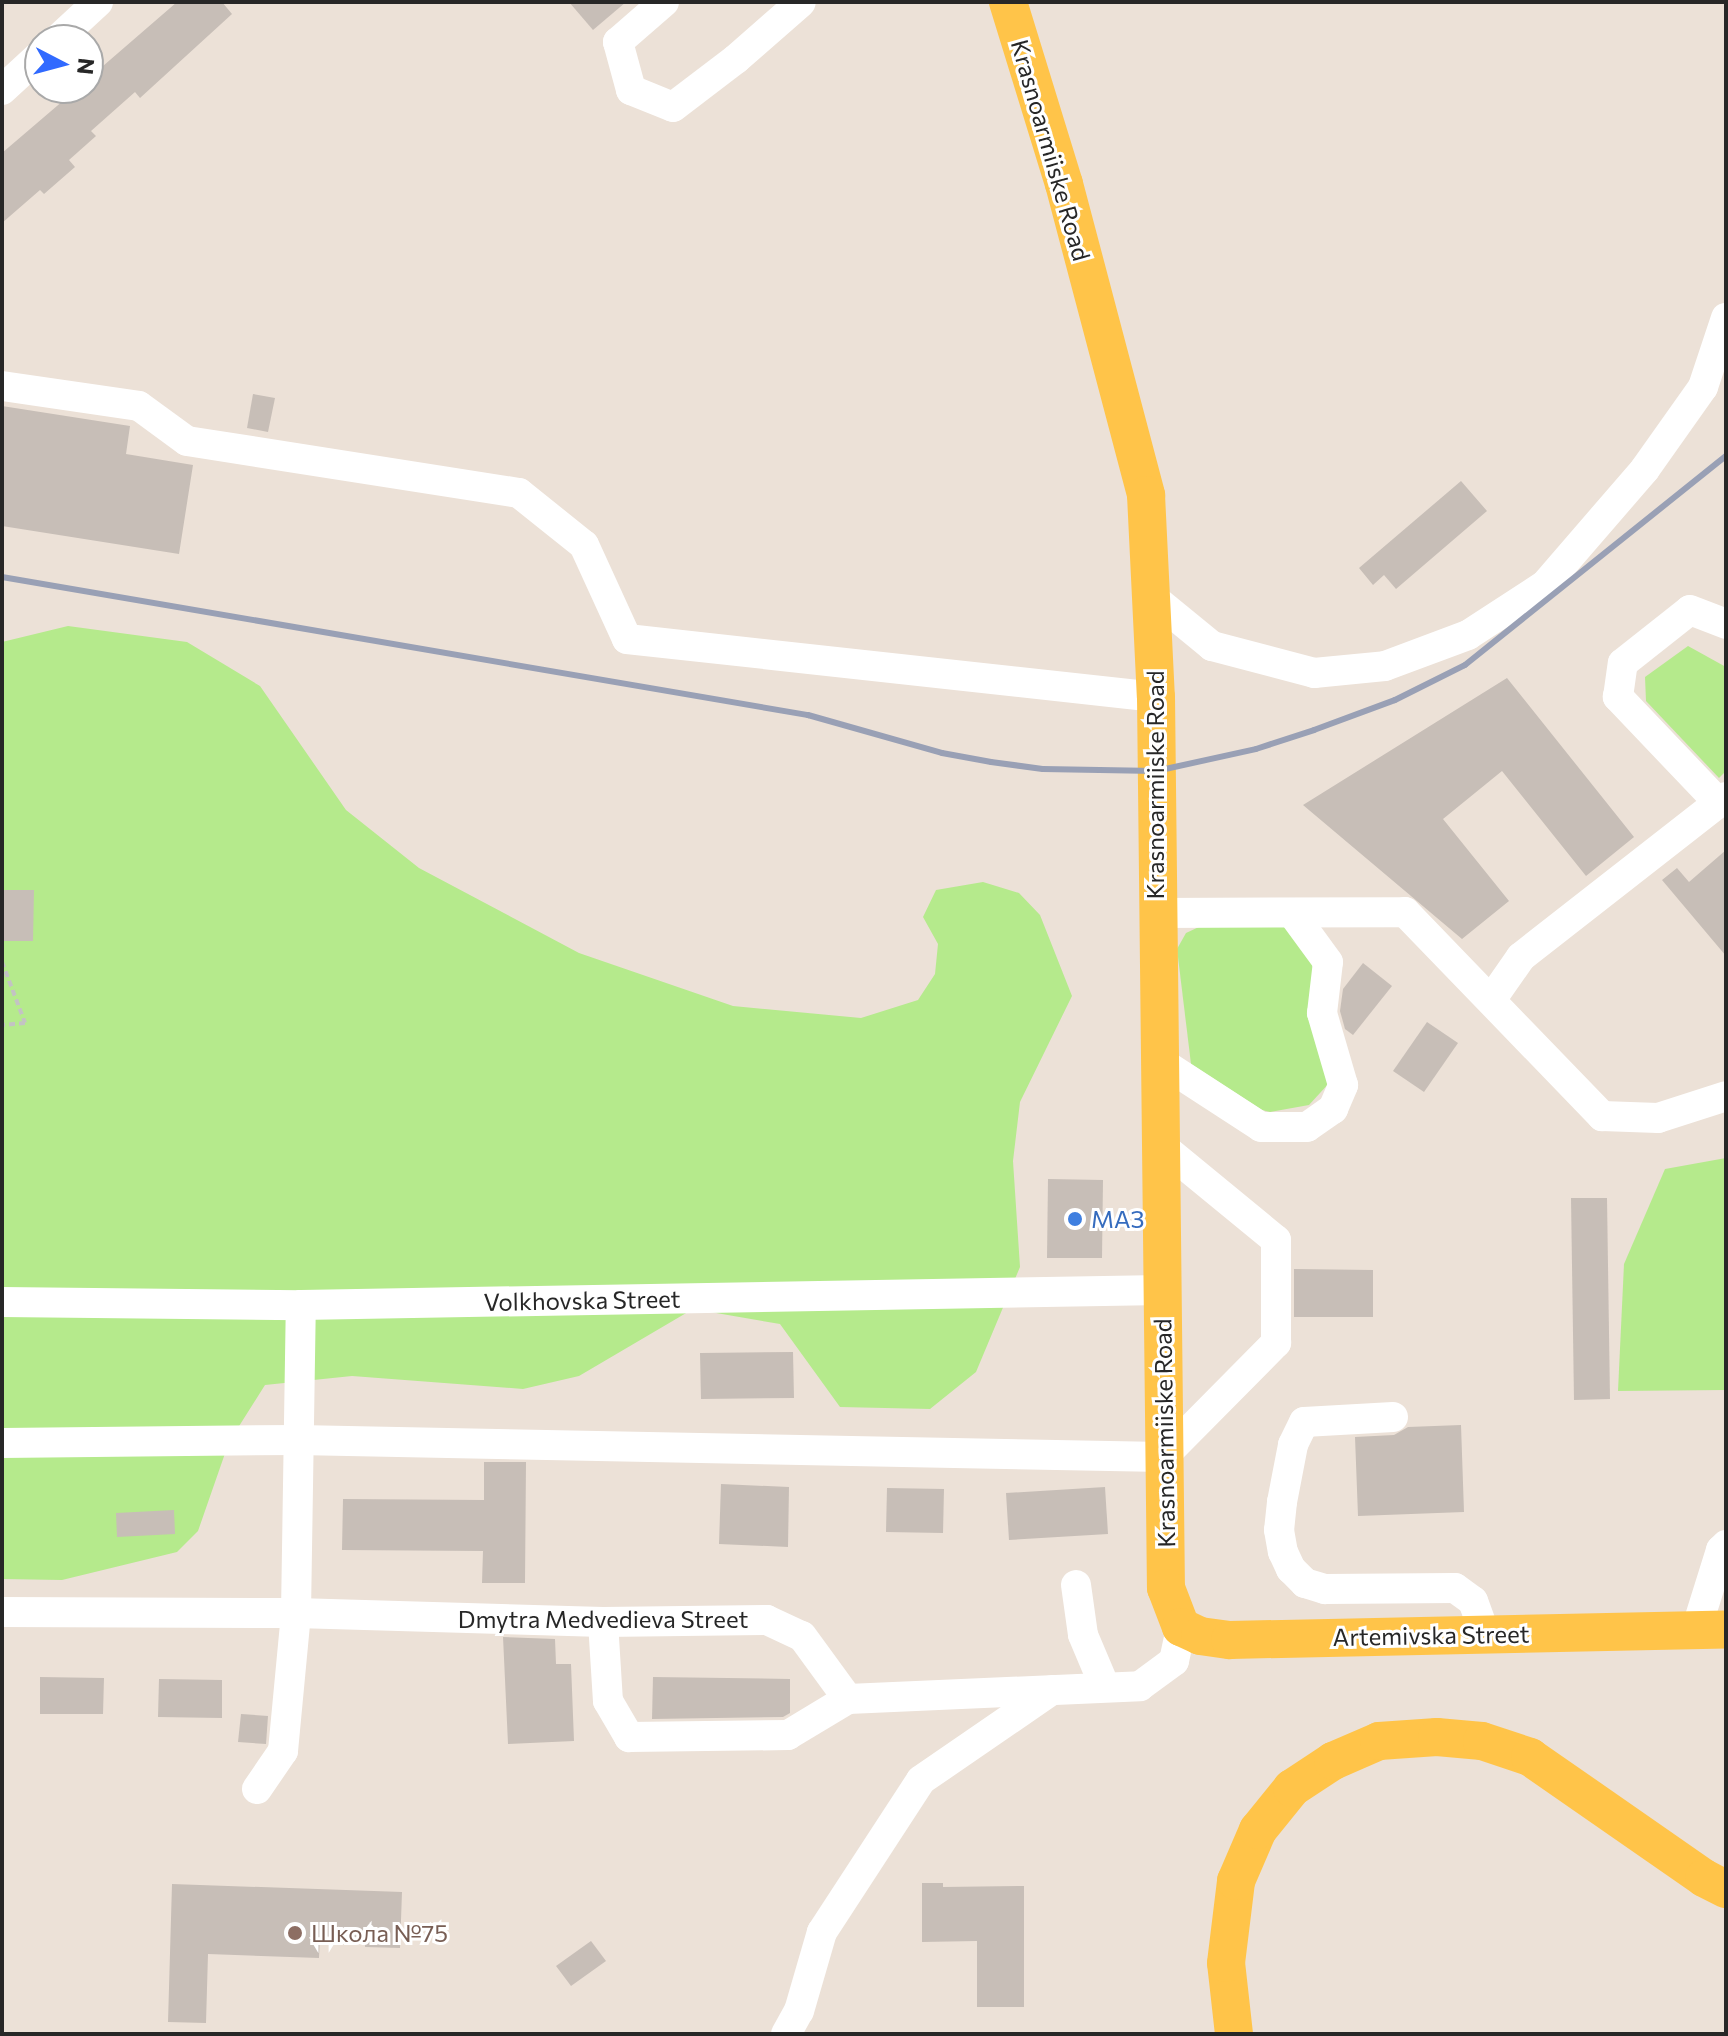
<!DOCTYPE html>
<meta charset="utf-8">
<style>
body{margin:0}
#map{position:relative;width:1728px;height:2036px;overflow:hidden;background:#ece1d7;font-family:Commissioner,sans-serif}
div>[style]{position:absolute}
.green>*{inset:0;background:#b5ea8c}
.building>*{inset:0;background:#c7beb7}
.path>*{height:4px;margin-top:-2px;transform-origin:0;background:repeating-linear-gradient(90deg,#c3c3c3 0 6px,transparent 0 10px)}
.minor>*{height:30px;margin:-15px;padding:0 15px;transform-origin:15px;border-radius:15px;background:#fff}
.major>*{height:38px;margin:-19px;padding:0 19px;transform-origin:19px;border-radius:19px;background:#ffc449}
.rail>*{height:6px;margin:-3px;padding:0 3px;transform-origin:3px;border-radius:3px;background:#99a0b5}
.dots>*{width:22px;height:22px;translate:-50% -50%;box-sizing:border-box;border:4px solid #fff;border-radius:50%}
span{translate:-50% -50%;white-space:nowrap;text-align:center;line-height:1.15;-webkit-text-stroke:6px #fff;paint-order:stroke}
.street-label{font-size:24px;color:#272727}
.shop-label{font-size:24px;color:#366cbe}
.left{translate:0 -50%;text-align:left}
.education-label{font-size:24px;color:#785e54}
.frame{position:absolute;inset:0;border:4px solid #272727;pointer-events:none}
.north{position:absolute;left:24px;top:24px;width:80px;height:80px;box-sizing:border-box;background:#fff;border:2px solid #a9a9a9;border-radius:50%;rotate:96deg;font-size:22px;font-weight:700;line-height:32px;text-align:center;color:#272727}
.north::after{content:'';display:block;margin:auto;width:28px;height:36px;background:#316aff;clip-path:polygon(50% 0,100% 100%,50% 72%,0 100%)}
</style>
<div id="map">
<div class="green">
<div style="clip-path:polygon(68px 626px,187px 642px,260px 686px,346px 810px,419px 868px,579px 953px,733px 1006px,861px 1018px,918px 1000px,935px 974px,938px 944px,923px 917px,936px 890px,983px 882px,1019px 893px,1040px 915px,1072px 996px,1020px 1102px,1013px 1161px,1020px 1267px,976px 1372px,930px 1409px,840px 1407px,780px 1324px,693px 1309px,579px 1376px,523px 1389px,352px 1376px,265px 1385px,229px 1442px,198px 1531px,177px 1552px,62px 1580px,2px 1579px,2px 642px)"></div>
<div style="clip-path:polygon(1688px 646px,1726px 667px,1726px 771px,1719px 778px,1646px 701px,1645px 677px)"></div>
<div style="clip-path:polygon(1201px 926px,1287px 927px,1311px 956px,1331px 1081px,1309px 1105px,1270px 1112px,1262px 1110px,1191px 1064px,1177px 949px,1186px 933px)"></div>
<div style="clip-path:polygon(1726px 1158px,1726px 1390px,1618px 1391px,1624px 1264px,1665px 1169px)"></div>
</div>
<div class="building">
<div style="clip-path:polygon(177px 2px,222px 2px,232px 14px,140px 98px,135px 92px,91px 131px,96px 136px,69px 160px,75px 167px,44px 194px,40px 190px,2px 223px,2px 153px,78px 88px,88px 88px,88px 79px)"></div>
<div style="clip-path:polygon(569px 2px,626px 2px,593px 30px)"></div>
<div style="clip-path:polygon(253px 394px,275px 398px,268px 432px,247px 428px)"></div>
<div style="clip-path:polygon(2px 406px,130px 426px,126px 454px,193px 465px,179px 554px,2px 526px)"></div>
<div style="clip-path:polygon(1461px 481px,1487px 511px,1396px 589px,1384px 575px,1373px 585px,1359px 568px)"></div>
<div style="clip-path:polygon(1507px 678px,1634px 837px,1586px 876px,1502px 771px,1443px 819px,1509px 901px,1462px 939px,1303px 805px)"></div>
<div style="clip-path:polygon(1726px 850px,1726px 956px,1662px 880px,1677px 868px,1689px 882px)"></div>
<div style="clip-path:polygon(2px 890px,34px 890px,33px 941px,2px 941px)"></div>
<div style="clip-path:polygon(1363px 963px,1392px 986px,1353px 1035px,1345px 1029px,1340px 1011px,1343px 989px)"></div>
<div style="clip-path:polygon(1427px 1022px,1458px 1043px,1424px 1092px,1393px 1071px)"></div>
<div style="clip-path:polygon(1048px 1179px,1103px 1180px,1102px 1258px,1047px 1258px)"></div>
<div style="clip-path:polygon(1571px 1198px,1607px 1198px,1610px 1399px,1574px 1400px)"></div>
<div style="clip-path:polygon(1294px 1269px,1373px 1270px,1373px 1317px,1294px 1317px)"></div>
<div style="clip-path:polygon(793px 1352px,794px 1398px,701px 1399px,700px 1353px)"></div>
<div style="clip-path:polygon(1461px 1425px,1464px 1512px,1358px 1516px,1355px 1437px,1394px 1435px,1408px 1427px)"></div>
<div style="clip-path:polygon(484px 1462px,526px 1462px,525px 1583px,482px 1583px,483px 1551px,342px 1550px,343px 1499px,484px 1500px)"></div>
<div style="clip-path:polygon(721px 1484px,789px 1487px,788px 1547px,719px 1544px)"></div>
<div style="clip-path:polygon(1105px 1487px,1108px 1534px,1009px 1540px,1006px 1493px)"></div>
<div style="clip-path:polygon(887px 1488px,944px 1489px,943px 1533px,886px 1532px)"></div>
<div style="clip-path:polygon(174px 1510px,175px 1534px,117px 1537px,116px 1513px)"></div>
<div style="clip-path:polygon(503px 1637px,555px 1639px,556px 1664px,571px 1664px,574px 1741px,508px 1744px)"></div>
<div style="clip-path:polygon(40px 1677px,104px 1678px,103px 1714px,40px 1714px)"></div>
<div style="clip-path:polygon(653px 1677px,790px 1679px,790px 1713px,783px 1717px,652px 1719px)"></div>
<div style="clip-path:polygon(159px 1679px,222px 1680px,222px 1718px,158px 1717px)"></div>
<div style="clip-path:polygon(241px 1714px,268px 1716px,266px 1744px,238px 1742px)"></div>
<div style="clip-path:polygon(922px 1883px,943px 1883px,943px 1887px,1024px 1886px,1024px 2007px,977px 2007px,977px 1941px,922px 1942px)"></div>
<div style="clip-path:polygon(172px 1884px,402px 1892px,400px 1948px,365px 1947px,365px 1938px,320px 1936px,319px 1958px,208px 1954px,206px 2023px,168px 2022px)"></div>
<div style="clip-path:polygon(591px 1941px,606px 1961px,571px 1986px,556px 1966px)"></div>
</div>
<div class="path">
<div style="left:2px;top:962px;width:65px;rotate:69.3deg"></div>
<div style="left:25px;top:1023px;width:23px;rotate:175deg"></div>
</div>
<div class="minor">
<div style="left:664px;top:2px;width:61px;rotate:139deg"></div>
<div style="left:618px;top:42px;width:50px;rotate:74.8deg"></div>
<div style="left:631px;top:90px;width:45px;rotate:22deg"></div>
<div style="left:673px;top:107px;width:79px;rotate:-37.3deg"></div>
<div style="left:736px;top:59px;width:86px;rotate:-41.2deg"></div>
<div style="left:57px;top:40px;width:56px;rotate:-42.8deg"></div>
<div style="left:2px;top:90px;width:52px;rotate:-42.6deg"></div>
<div style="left:2px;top:386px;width:138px;rotate:8.3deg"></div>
<div style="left:139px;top:406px;width:59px;rotate:36.1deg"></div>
<div style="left:187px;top:441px;width:336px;rotate:8.9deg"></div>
<div style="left:519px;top:493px;width:83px;rotate:38.7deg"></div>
<div style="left:584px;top:545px;width:103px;rotate:65.4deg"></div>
<div style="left:627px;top:639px;width:532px;rotate:6.26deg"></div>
<div style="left:1151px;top:596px;width:79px;rotate:39.3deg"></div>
<div style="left:1212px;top:646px;width:106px;rotate:14.8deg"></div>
<div style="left:1314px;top:673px;width:71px;rotate:-5.6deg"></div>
<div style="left:1385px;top:666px;width:89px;rotate:-20.5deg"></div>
<div style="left:1468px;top:635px;width:92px;rotate:-33deg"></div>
<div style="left:1545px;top:585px;width:153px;rotate:-49.2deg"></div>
<div style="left:1645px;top:469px;width:100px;rotate:-54.7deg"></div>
<div style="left:1703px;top:387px;width:73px;rotate:-71.6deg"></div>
<div style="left:1717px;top:801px;width:144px;rotate:-133.6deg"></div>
<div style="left:1618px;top:697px;width:34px;rotate:-82deg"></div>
<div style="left:1623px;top:663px;width:85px;rotate:-38.3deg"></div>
<div style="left:1690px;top:610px;width:39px;rotate:21deg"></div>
<div style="left:1156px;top:913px;width:249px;rotate:-0.2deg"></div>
<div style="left:1405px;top:912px;width:284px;rotate:46deg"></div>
<div style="left:1602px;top:1116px;width:56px;rotate:2deg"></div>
<div style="left:1658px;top:1118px;width:71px;rotate:-17.9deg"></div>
<div style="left:1491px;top:1000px;width:52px;rotate:-55.1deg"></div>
<div style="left:1521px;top:957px;width:260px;rotate:-38deg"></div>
<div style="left:1158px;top:1060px;width:123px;rotate:33deg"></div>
<div style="left:1261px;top:1127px;width:46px"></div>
<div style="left:1307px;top:1127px;width:32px;rotate:-35deg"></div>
<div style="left:1333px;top:1109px;width:26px;rotate:-67deg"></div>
<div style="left:1343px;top:1085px;width:75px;rotate:-106.3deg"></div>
<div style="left:1322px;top:1013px;width:51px;rotate:-83.3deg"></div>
<div style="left:1328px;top:962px;width:59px;rotate:-126.1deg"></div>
<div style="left:2px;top:1302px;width:299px;rotate:0.6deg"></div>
<div style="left:301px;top:1305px;width:861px;rotate:-1deg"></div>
<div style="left:1393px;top:1417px;width:89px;rotate:176.8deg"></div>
<div style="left:1304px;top:1422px;width:25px;rotate:116deg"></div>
<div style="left:1293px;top:1445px;width:58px;rotate:100.9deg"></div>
<div style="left:1282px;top:1502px;width:28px;rotate:96deg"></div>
<div style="left:1279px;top:1530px;width:22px;rotate:80deg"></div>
<div style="left:1283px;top:1552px;width:19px;rotate:65deg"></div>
<div style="left:1291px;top:1569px;width:20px;rotate:45deg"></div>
<div style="left:1305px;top:1583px;width:21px;rotate:17deg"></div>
<div style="left:1325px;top:1589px;width:130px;rotate:-0.4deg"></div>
<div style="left:1455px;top:1588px;width:22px;rotate:36deg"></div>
<div style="left:1473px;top:1601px;width:35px;rotate:70deg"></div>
<div style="left:2px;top:1443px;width:296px;rotate:-0.6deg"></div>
<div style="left:298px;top:1440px;width:865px;rotate:1.13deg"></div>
<div style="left:1163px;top:1457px;width:161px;rotate:-45.3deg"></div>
<div style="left:1276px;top:1343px;width:103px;rotate:-90deg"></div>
<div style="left:1276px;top:1240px;width:151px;rotate:-140.6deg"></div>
<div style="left:1076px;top:1585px;width:50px;rotate:82deg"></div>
<div style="left:1083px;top:1635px;width:56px;rotate:67.1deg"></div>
<div style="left:2px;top:1612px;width:294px;rotate:0.2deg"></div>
<div style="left:296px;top:1613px;width:307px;rotate:1.7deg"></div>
<div style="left:603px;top:1622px;width:164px;rotate:-0.7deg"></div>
<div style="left:767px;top:1620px;width:38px;rotate:25deg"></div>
<div style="left:802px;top:1636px;width:78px;rotate:53.9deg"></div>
<div style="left:848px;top:1699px;width:292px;rotate:-2.5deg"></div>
<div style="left:1140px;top:1686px;width:42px;rotate:-36.3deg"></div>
<div style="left:1174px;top:1661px;width:35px;rotate:-78deg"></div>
<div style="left:603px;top:1622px;width:79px;rotate:86.4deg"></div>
<div style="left:608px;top:1701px;width:42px;rotate:59.7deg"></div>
<div style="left:629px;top:1737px;width:159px;rotate:-0.7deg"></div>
<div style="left:788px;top:1735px;width:70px;rotate:-31deg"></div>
<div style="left:1696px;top:1630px;width:84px;rotate:-72.6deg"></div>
<div style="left:1721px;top:1550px;width:7px;rotate:-45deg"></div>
<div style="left:257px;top:1789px;width:46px;rotate:-55.6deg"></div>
<div style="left:283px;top:1751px;width:139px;rotate:-84.6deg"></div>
<div style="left:296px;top:1613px;width:308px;rotate:-89.1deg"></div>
<div style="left:786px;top:2034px;width:26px;rotate:-61deg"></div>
<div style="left:799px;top:2011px;width:82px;rotate:-73.8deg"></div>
<div style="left:822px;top:1932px;width:181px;rotate:-56.9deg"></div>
<div style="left:921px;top:1780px;width:159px;rotate:-34.5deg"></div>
</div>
<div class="major">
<div style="left:1008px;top:2px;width:190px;rotate:72.9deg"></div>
<div style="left:1064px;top:184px;width:322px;rotate:75.2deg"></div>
<div style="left:1146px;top:495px;width:202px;rotate:87.2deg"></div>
<div style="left:1156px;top:697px;width:891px;rotate:89.36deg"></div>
<div style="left:1166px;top:1588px;width:42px;rotate:69deg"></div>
<div style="left:1181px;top:1627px;width:21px;rotate:25deg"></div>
<div style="left:1200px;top:1636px;width:30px;rotate:8deg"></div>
<div style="left:1230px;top:1640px;width:496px;rotate:-1.2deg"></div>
<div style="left:1234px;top:2034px;width:71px;rotate:-96.4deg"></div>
<div style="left:1226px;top:1963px;width:83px;rotate:-83deg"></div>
<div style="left:1236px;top:1881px;width:56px;rotate:-66.7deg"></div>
<div style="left:1258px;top:1830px;width:54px;rotate:-51deg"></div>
<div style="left:1292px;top:1788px;width:49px;rotate:-33.4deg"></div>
<div style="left:1333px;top:1761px;width:50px;rotate:-23.5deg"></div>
<div style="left:1379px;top:1741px;width:58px;rotate:-3.9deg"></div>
<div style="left:1437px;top:1737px;width:45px;rotate:5.1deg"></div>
<div style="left:1482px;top:1741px;width:51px;rotate:18.4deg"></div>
<div style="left:1530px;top:1757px;width:212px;rotate:34.8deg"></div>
<div style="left:1704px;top:1878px;width:25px;rotate:27deg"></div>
</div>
<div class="rail">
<div style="left:2px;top:577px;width:818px;rotate:9.72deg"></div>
<div style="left:808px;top:715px;width:139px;rotate:15.8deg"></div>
<div style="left:942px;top:753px;width:50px;rotate:10.4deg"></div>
<div style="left:991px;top:762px;width:52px;rotate:7.7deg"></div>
<div style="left:1043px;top:769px;width:113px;rotate:1deg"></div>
<div style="left:1156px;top:771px;width:102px;rotate:-12.4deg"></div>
<div style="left:1256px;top:749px;width:61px;rotate:-18.1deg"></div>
<div style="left:1314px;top:730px;width:86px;rotate:-20.3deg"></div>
<div style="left:1395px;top:700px;width:78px;rotate:-26.6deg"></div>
<div style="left:1465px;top:665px;width:334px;rotate:-38.7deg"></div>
</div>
<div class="dots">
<div style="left:1075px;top:1219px;background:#3f7fe0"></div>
<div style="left:295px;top:1933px;background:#8d6e63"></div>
</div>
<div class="street-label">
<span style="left:1051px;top:150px;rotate:74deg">Krasnoarmiiske Road</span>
<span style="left:1155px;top:785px;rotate:-90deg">Krasnoarmiiske Road</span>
<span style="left:582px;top:1300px;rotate:-1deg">Volkhovska Street</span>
<span style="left:1164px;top:1433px;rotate:-91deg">Krasnoarmiiske Road</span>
<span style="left:603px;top:1619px">Dmytra Medvedieva Street</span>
<span style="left:1431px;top:1635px;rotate:-1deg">Artemivska Street</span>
</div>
<div class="shop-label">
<span class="left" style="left:1091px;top:1219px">МАЗ</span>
</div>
<div class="education-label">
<span class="left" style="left:311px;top:1933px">Школа №75</span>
</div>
<div class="frame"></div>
<div class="north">N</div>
</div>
